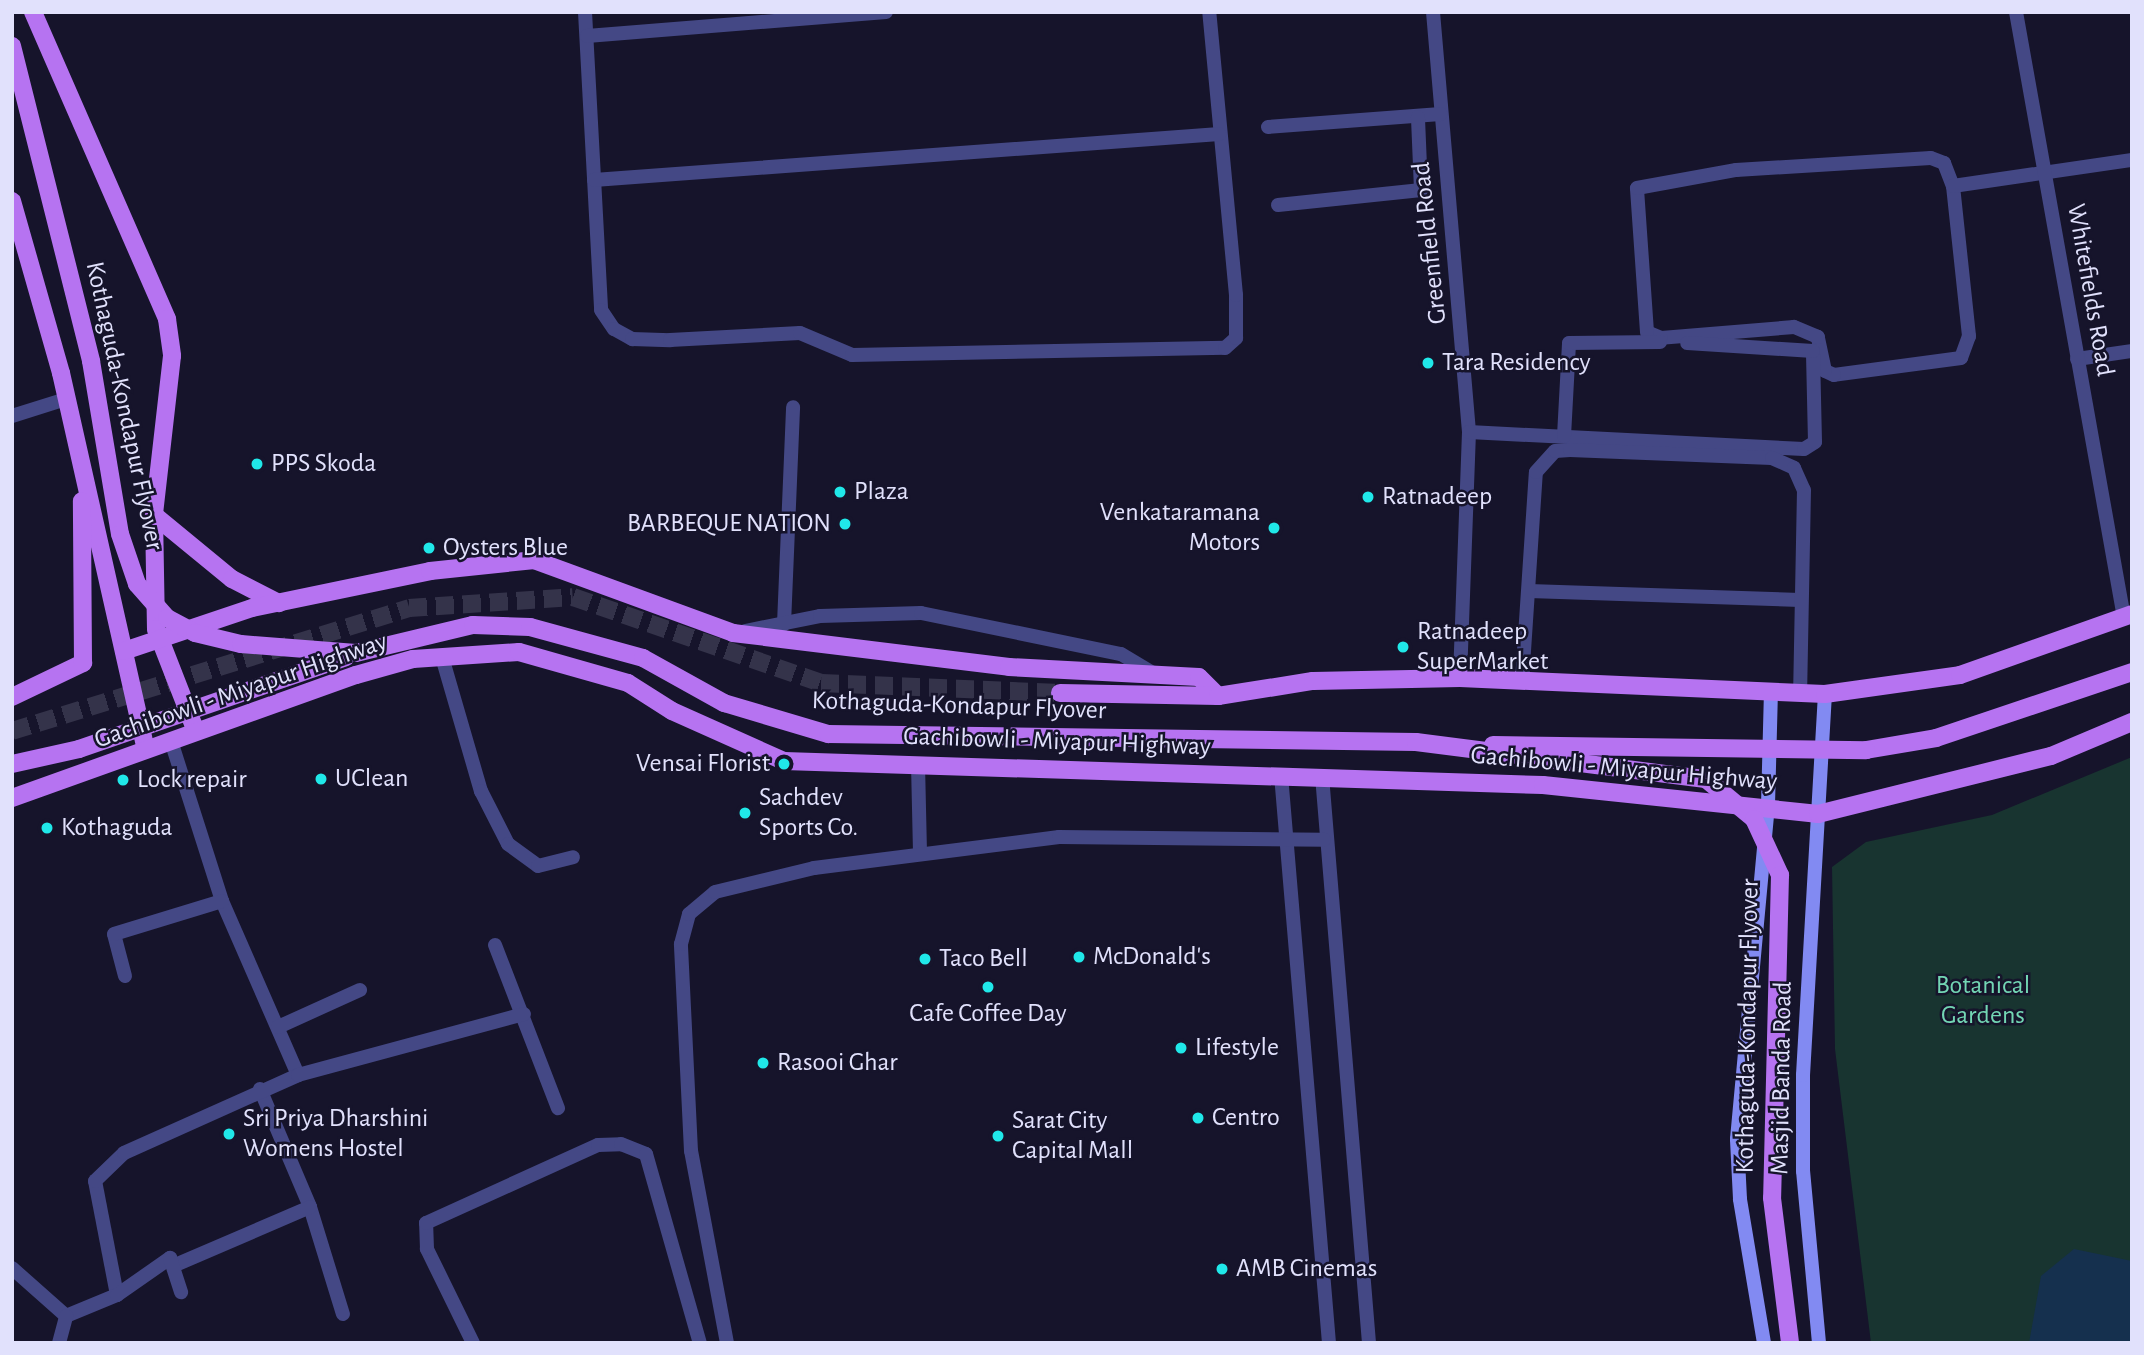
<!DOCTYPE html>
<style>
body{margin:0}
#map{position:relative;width:2144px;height:1355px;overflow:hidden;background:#16142b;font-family:"Alegreya Sans",sans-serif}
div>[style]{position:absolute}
.green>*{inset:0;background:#183430}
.water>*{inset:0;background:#15304e}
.primary-tunnel>*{height:18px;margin-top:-9px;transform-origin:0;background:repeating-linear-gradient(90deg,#34334a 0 18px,transparent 0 27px)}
.minor>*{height:14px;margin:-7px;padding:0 7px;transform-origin:7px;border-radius:7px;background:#444885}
.tertiary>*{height:14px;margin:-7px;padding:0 7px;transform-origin:7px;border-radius:7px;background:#444885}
.secondary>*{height:14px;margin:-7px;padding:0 7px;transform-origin:7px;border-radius:7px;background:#828af2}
.primary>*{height:18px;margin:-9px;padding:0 9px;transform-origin:9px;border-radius:9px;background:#b673f1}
.primary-bridge>*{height:18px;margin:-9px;padding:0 9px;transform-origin:9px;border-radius:9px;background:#b673f1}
.dots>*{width:19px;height:19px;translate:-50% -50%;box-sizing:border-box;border:4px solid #16142b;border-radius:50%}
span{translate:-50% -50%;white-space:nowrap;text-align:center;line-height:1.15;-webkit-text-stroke:5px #16142b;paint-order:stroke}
.street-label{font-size:26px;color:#e1e1fc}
.poi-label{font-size:26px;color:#e1e1fc}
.left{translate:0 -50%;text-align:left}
.right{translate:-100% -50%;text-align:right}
.park-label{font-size:26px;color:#73d6b4}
.frame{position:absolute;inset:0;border:14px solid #e1e1fc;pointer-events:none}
</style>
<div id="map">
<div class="green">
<div style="clip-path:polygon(2132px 757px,2132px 1343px,1871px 1343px,1835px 1049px,1832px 867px,1866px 842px,1992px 815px)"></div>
</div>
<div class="water">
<div style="clip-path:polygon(2074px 1249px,2132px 1261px,2132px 1343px,2029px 1343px,2041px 1276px)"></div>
</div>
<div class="primary-tunnel">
<div style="left:12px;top:731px;width:416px;rotate:-17.2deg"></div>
<div style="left:409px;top:608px;width:164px;rotate:-3.8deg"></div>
<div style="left:573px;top:597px;width:262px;rotate:19.1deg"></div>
<div style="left:821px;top:683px;width:239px;rotate:2.4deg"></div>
</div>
<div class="minor">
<div style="left:585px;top:12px;width:298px;rotate:86.9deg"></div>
<div style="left:601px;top:310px;width:23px;rotate:56deg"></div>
<div style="left:614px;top:329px;width:21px;rotate:29deg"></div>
<div style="left:632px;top:339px;width:38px;rotate:2deg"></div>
<div style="left:670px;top:340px;width:130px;rotate:-3.1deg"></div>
<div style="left:800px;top:333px;width:56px;rotate:22.9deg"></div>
<div style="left:852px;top:355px;width:373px;rotate:-1.1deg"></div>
<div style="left:1225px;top:348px;width:15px;rotate:-42deg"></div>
<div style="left:1236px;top:338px;width:43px;rotate:-90deg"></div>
<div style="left:1236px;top:295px;width:284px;rotate:-95.4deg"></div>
<div style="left:1433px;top:12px;width:422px;rotate:85.1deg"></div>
<div style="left:1469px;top:432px;width:246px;rotate:92.1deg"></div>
<div style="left:587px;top:36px;width:300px;rotate:-4.6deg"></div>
<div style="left:1268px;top:127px;width:173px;rotate:-4.3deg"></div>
<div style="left:1931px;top:158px;width:14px;rotate:21deg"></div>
<div style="left:1944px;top:163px;width:25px;rotate:69deg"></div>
<div style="left:1953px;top:186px;width:151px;rotate:83.9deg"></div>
<div style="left:1969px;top:336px;width:23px;rotate:110deg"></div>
<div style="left:1961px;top:358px;width:128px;rotate:172.4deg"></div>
<div style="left:1834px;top:375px;width:10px;rotate:-156deg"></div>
<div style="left:1825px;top:371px;width:35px;rotate:-102deg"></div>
<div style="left:1818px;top:337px;width:26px;rotate:-157deg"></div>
<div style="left:1794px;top:327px;width:133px;rotate:175.3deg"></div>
<div style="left:1661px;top:338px;width:15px;rotate:-157deg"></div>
<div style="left:1647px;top:332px;width:144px;rotate:-94deg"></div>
<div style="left:1637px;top:188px;width:101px;rotate:-10.3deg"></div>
<div style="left:1736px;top:170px;width:195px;rotate:-3.5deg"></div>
<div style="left:594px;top:180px;width:627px;rotate:-4.21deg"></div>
<div style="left:1953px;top:186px;width:181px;rotate:-8.3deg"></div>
<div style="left:1278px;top:205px;width:144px;rotate:-6deg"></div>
<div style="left:1421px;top:190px;width:73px;rotate:-92.4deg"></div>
<div style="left:2077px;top:359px;width:56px;rotate:-8.3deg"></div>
<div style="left:12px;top:416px;width:57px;rotate:-17.5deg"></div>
<div style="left:1469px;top:432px;width:335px;rotate:2.9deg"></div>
<div style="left:1804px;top:449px;width:13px;rotate:-32deg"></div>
<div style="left:1815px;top:442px;width:91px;rotate:-91.3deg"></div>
<div style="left:1813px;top:351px;width:126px;rotate:-176.4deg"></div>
<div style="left:1564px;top:436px;width:93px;rotate:-86.9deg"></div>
<div style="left:1569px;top:343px;width:91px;rotate:-0.6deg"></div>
<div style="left:1529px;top:591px;width:271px;rotate:1.9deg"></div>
<div style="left:784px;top:624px;width:217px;rotate:-87.6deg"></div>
<div style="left:745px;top:631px;width:76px;rotate:-11.3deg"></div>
<div style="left:820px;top:616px;width:101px;rotate:-1.7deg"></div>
<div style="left:921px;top:613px;width:204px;rotate:11.6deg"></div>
<div style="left:1121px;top:654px;width:39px;rotate:31deg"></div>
<div style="left:442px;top:657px;width:140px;rotate:73.8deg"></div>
<div style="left:481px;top:791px;width:59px;rotate:63deg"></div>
<div style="left:508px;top:844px;width:37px;rotate:36deg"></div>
<div style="left:538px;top:866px;width:36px;rotate:-14deg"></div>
<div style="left:1522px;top:681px;width:209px;rotate:-86.2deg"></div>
<div style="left:1536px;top:472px;width:28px;rotate:-48deg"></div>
<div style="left:1555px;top:451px;width:15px;rotate:-4deg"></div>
<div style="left:1570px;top:450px;width:202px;rotate:2.3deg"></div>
<div style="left:1772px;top:458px;width:24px;rotate:24deg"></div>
<div style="left:1794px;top:468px;width:24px;rotate:66deg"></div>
<div style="left:1804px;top:490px;width:202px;rotate:91.1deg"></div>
<div style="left:171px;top:741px;width:168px;rotate:72.3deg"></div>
<div style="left:222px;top:901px;width:190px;rotate:66.4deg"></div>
<div style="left:918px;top:764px;width:90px;rotate:88.7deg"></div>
<div style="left:1281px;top:775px;width:570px;rotate:85.17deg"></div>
<div style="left:1322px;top:776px;width:569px;rotate:85.26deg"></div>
<div style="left:495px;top:945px;width:175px;rotate:68.9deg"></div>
<div style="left:125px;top:976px;width:43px;rotate:-104.7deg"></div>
<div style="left:114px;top:934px;width:113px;rotate:-17deg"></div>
<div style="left:278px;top:1027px;width:90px;rotate:-24.3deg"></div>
<div style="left:260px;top:1089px;width:128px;rotate:67deg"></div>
<div style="left:310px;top:1207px;width:112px;rotate:72.9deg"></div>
<div style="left:173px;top:1266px;width:149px;rotate:-23.3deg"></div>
<div style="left:12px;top:1268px;width:72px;rotate:41.6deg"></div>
<div style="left:117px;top:1295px;width:116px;rotate:-100.9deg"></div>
<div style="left:95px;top:1181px;width:40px;rotate:-44deg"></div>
<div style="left:124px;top:1153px;width:191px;rotate:-24.1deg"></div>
<div style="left:298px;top:1075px;width:234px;rotate:-15.1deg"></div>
<div style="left:66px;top:1316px;width:55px;rotate:-22.4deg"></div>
<div style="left:117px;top:1295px;width:65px;rotate:-34.9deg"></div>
<div style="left:170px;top:1258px;width:36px;rotate:72deg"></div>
<div style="left:59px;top:1343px;width:28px;rotate:-75deg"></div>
<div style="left:473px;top:1343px;width:105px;rotate:-116.1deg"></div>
<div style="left:427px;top:1249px;width:26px;rotate:-92deg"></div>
<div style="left:426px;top:1223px;width:189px;rotate:-24.4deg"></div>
<div style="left:598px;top:1145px;width:23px;rotate:-2deg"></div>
<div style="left:621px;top:1144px;width:27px;rotate:22deg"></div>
<div style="left:646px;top:1154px;width:197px;rotate:74.1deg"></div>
<div style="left:727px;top:1343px;width:195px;rotate:-100.6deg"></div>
<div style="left:691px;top:1151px;width:207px;rotate:-92.8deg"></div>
<div style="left:681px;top:944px;width:31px;rotate:-75deg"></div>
<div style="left:689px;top:914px;width:34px;rotate:-40deg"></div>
<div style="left:715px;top:892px;width:102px;rotate:-13.6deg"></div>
<div style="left:814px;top:868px;width:247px;rotate:-7.2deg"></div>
<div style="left:1059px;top:837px;width:265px;rotate:0.6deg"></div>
</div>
<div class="tertiary">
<div style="left:2016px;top:12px;width:616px;rotate:79.89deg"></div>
</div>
<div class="secondary">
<div style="left:1764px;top:1343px;width:146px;rotate:-99.5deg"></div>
<div style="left:1740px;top:1199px;width:60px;rotate:-92.9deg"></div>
<div style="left:1737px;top:1139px;width:335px;rotate:-84.7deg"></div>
<div style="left:1768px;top:805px;width:113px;rotate:-88.5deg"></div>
<div style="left:1819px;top:1343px;width:173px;rotate:-95.3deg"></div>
<div style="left:1803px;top:1171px;width:96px;rotate:-90deg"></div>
<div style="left:1803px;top:1075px;width:382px;rotate:-86.7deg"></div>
</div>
<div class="primary">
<div style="left:33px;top:12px;width:335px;rotate:66.4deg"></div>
<div style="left:167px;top:319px;width:37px;rotate:82deg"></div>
<div style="left:172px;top:356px;width:160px;rotate:96.5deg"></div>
<div style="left:154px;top:515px;width:114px;rotate:89deg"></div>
<div style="left:156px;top:629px;width:102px;rotate:68.7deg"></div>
<div style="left:12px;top:201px;width:179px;rotate:74.1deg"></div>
<div style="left:61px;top:373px;width:386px;rotate:77.3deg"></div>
<div style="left:154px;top:515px;width:101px;rotate:39.4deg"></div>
<div style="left:232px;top:579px;width:53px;rotate:27.1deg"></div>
<div style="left:124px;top:651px;width:135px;rotate:-18.6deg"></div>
<div style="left:252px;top:608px;width:182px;rotate:-11.7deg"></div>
<div style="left:430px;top:571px;width:105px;rotate:-6deg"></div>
<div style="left:534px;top:560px;width:212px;rotate:20.1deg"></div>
<div style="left:733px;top:633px;width:278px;rotate:7deg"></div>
<div style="left:1009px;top:667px;width:190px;rotate:3deg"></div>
<div style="left:1199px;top:677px;width:27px;rotate:45deg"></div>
<div style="left:356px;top:653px;width:120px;rotate:-13.5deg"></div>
<div style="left:473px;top:625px;width:57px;rotate:2deg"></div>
<div style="left:530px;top:627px;width:117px;rotate:15.3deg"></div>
<div style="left:643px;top:658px;width:93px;rotate:29.1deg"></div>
<div style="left:724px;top:703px;width:109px;rotate:16.6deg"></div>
<div style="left:828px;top:734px;width:588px;rotate:0.78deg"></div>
<div style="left:1060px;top:693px;width:158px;rotate:1.1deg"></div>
<div style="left:1218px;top:696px;width:96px;rotate:-9deg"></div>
<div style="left:1313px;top:681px;width:147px;rotate:-1.2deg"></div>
<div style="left:1460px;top:678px;width:365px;rotate:2.5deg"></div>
<div style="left:1825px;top:694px;width:136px;rotate:-8deg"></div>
<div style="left:1960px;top:675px;width:182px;rotate:-19.5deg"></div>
<div style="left:12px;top:697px;width:79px;rotate:-25.6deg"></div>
<div style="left:83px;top:663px;width:162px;rotate:-90.4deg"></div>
<div style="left:1866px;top:750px;width:71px;rotate:-9.7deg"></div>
<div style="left:1936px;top:738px;width:207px;rotate:-18.6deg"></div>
<div style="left:12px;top:798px;width:365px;rotate:-19.7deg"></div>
<div style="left:356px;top:675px;width:59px;rotate:-15.7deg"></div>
<div style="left:413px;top:659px;width:106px;rotate:-3.8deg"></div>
<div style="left:519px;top:652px;width:113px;rotate:15.9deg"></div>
<div style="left:628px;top:683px;width:52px;rotate:32.5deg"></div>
<div style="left:672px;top:711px;width:123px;rotate:24.1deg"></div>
<div style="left:784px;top:761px;width:759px;rotate:1.81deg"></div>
<div style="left:1543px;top:785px;width:277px;rotate:6deg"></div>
<div style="left:1818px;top:814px;width:240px;rotate:-14deg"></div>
<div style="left:2051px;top:756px;width:88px;rotate:-22.8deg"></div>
</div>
<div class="primary-bridge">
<div style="left:12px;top:46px;width:325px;rotate:75.9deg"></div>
<div style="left:91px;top:361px;width:175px;rotate:80.5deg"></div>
<div style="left:120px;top:534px;width:53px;rotate:71.2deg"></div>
<div style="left:137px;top:584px;width:45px;rotate:48.6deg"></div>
<div style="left:167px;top:618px;width:32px;rotate:28deg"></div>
<div style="left:195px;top:633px;width:47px;rotate:13.4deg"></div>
<div style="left:241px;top:644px;width:115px;rotate:4.5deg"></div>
<div style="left:1416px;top:742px;width:292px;rotate:7.3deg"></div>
<div style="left:1706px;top:779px;width:62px;rotate:39.8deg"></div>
<div style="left:1754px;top:819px;width:62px;rotate:65.1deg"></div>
<div style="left:1780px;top:875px;width:323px;rotate:91.4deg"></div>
<div style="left:1772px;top:1198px;width:146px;rotate:82.9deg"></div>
<div style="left:1493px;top:745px;width:373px;rotate:0.8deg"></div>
<div style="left:12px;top:764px;width:69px;rotate:-12.6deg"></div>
<div style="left:79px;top:749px;width:282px;rotate:-19deg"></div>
</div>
<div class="dots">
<div style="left:1428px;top:363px;background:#20e8e9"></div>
<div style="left:257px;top:464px;background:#20e8e9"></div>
<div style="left:840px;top:492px;background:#20e8e9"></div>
<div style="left:1368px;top:497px;background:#20e8e9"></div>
<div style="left:845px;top:524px;background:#20e8e9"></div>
<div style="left:1274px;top:528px;background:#20e8e9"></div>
<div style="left:429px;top:548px;background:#20e8e9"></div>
<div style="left:1403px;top:647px;background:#20e8e9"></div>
<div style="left:784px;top:764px;background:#20e8e9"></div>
<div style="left:321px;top:779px;background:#20e8e9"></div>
<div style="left:123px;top:780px;background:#20e8e9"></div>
<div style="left:745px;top:813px;background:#20e8e9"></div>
<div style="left:47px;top:828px;background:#20e8e9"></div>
<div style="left:1079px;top:957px;background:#20e8e9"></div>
<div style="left:925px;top:959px;background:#20e8e9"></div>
<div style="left:988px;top:987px;background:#20e8e9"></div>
<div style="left:1181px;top:1048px;background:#20e8e9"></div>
<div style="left:763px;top:1063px;background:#20e8e9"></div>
<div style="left:1198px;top:1118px;background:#20e8e9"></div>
<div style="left:229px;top:1134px;background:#20e8e9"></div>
<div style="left:998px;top:1136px;background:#20e8e9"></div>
<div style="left:1222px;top:1269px;background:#20e8e9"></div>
</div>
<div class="street-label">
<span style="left:1430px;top:243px;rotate:-96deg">Greenfield Road</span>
<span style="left:2090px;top:290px;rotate:80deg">Whitefields Road</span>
<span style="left:124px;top:406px;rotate:78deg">Kothaguda-Kondapur Flyover</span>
<span style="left:241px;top:691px;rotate:-19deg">Gachibowli - Miyapur Highway</span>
<span style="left:959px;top:706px;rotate:2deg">Kothaguda-Kondapur Flyover</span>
<span style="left:1057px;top:742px;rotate:2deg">Gachibowli - Miyapur Highway</span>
<span style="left:1624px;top:769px;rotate:5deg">Gachibowli - Miyapur Highway</span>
<span style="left:1748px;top:1026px;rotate:-89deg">Kothaguda-Kondapur Flyover</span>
<span style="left:1782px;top:1078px;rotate:-89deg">Masjid Banda Road</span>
</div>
<div class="poi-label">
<span class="left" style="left:1442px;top:363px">Tara Residency</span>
<span class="left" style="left:271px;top:464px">PPS Skoda</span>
<span class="left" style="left:854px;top:492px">Plaza</span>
<span class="left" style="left:1382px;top:497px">Ratnadeep</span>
<span class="right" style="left:1260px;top:528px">Venkataramana<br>Motors</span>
<span class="right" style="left:831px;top:524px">BARBEQUE NATION</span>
<span class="left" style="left:443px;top:548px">Oysters Blue</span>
<span class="left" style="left:1417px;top:647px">Ratnadeep<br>SuperMarket</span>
<span class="right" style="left:770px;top:764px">Vensai Florist</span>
<span class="left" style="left:335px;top:779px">UClean</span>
<span class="left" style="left:137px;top:780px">Lock repair</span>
<span class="left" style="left:759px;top:813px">Sachdev<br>Sports Co.</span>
<span class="left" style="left:61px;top:828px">Kothaguda</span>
<span class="left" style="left:1093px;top:957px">McDonald's</span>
<span class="left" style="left:939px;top:959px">Taco Bell</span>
<span style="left:988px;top:1014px">Cafe Coffee Day</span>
<span class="left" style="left:1195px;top:1048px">Lifestyle</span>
<span class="left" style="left:777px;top:1063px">Rasooi Ghar</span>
<span class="left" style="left:1212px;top:1118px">Centro</span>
<span class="left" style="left:243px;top:1134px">Sri Priya Dharshini<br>Womens Hostel</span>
<span class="left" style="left:1012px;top:1136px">Sarat City<br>Capital Mall</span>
<span class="left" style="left:1236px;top:1269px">AMB Cinemas</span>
</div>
<div class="park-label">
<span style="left:1983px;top:1001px">Botanical<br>Gardens</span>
</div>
<div class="frame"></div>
</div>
